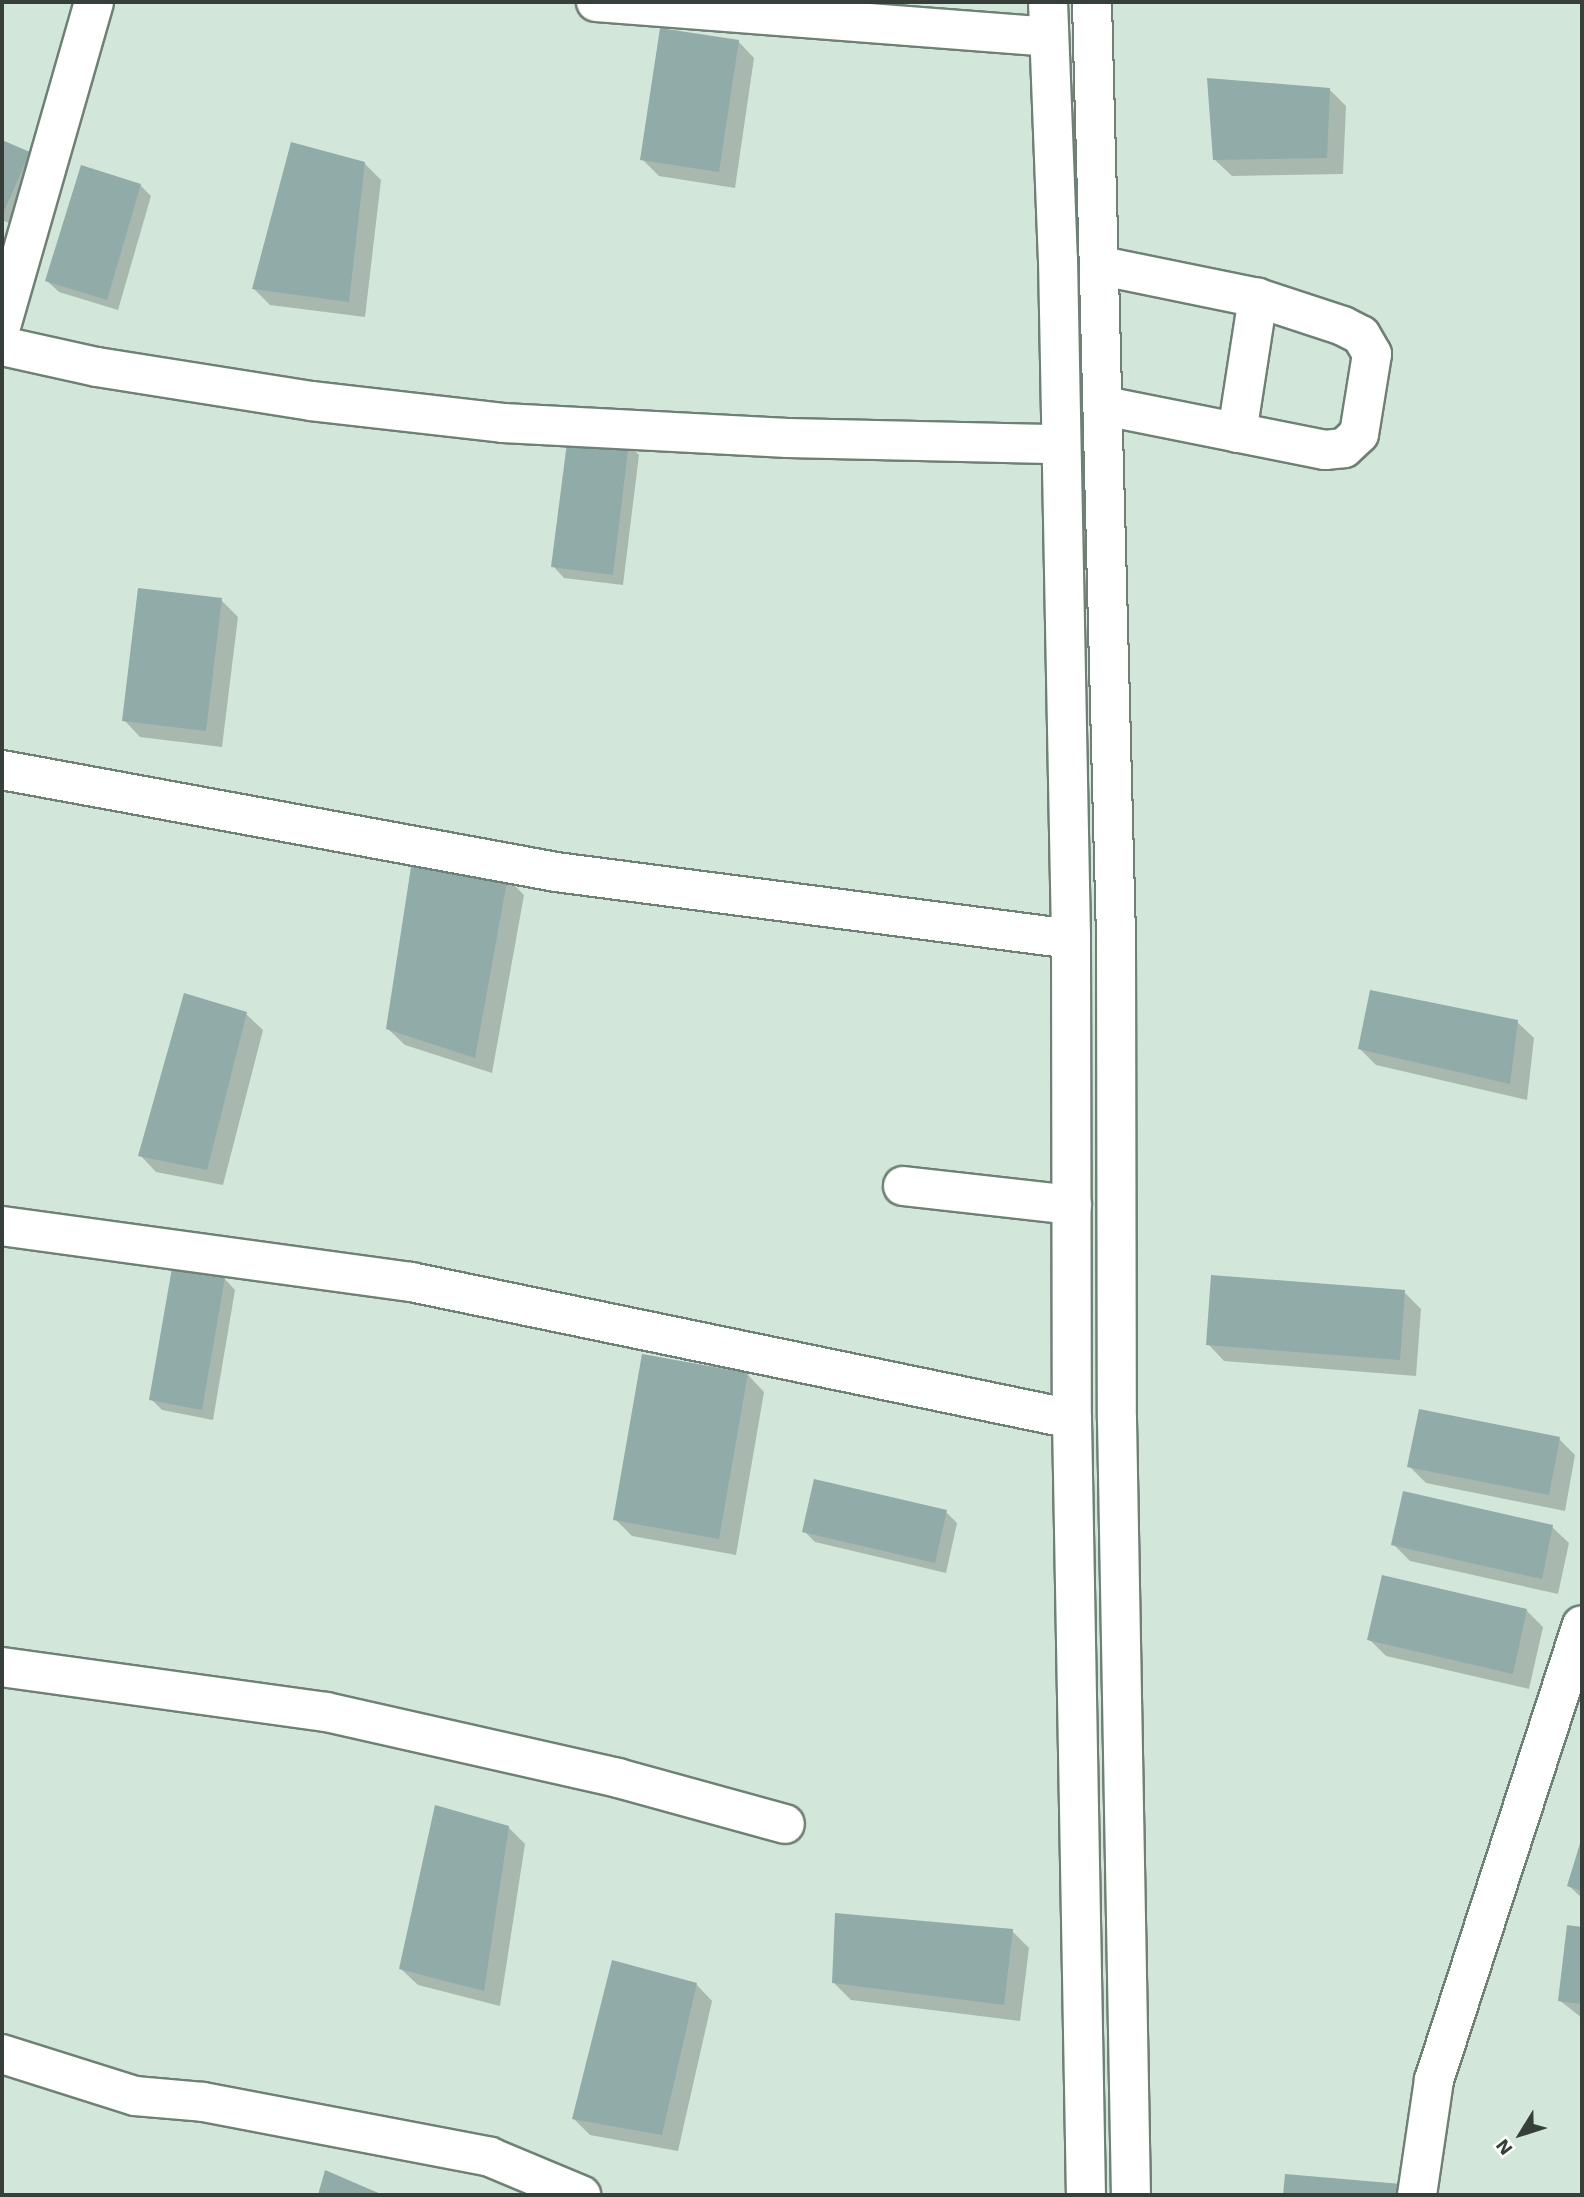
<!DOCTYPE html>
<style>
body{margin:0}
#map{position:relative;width:1584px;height:2197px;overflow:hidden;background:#d2e7da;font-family:"Work Sans",sans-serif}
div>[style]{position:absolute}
.shadow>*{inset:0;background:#0003}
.building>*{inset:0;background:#91aba9}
.roads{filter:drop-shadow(2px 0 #6e8175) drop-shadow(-2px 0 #6e8175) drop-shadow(0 2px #6e8175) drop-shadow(0 -2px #6e8175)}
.minor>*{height:38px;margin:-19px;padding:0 19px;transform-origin:19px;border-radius:19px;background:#fff}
span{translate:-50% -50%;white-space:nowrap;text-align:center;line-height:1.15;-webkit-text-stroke:7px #fff;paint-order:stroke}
.frame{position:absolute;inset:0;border:4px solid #373f3a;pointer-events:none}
.north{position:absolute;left:1486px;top:2099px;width:70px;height:70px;-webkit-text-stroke:5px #fff;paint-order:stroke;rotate:232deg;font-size:19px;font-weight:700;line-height:28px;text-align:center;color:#373f3a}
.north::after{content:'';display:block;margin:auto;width:24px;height:32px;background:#373f3a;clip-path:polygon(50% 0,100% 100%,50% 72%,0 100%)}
</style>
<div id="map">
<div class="shadow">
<div style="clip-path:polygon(738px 41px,754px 58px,735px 188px,659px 176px,642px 159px)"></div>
<div style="clip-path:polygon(1330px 90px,1346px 106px,1343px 174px,1232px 176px,1215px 160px)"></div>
<div style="clip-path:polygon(2px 142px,29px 154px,45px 170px,20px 228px,2px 220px)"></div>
<div style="clip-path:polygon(364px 163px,381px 180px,365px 317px,270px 305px,254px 289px)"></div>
<div style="clip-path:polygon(140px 185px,151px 196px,118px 310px,59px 292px,47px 281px)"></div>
<div style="clip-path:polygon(628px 444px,639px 455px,623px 585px,564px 578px,553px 566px)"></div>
<div style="clip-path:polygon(221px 600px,238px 617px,222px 747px,140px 737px,124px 720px)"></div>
<div style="clip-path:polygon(507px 878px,524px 895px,492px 1073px,405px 1045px,388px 1029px)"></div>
<div style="clip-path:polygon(246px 1014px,263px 1030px,223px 1185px,156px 1172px,140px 1155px)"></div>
<div style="clip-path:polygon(1517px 1022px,1534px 1038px,1527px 1100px,1376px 1065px,1359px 1048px)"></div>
<div style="clip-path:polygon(224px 1278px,235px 1290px,213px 1420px,162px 1410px,151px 1399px)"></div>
<div style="clip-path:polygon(1404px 1292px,1421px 1309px,1416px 1376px,1224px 1361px,1208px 1344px)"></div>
<div style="clip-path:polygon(748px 1375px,764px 1392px,736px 1555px,632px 1536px,615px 1519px)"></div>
<div style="clip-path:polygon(1559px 1439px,1575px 1455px,1565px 1511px,1426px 1483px,1409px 1466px)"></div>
<div style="clip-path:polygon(946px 1512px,957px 1523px,946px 1573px,815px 1542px,804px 1531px)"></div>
<div style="clip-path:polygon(1552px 1527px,1569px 1543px,1558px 1594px,1410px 1561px,1393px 1544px)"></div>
<div style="clip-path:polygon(1526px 1610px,1543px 1627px,1529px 1689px,1386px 1656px,1369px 1639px)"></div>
<div style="clip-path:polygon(508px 1827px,525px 1844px,500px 2006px,418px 1985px,401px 1969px)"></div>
<div style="clip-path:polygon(1582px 1840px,1582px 1898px,1569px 1886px)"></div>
<div style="clip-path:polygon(1568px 1927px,1582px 1929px,1582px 2018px,1559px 2000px)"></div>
<div style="clip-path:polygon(1012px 1931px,1029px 1948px,1020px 2021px,851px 2000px,834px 1983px)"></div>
<div style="clip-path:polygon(696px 1984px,712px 2001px,678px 2151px,590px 2135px,574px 2119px)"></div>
<div style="clip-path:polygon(1286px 2176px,1410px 2195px,1285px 2195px)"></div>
</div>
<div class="building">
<div style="clip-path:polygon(660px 28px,739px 40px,719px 172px,640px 160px)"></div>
<div style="clip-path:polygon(1207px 78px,1330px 88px,1327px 158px,1213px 160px)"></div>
<div style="clip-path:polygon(2px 140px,30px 152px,2px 216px)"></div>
<div style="clip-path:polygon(291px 142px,365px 162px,349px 302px,252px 289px)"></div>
<div style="clip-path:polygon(81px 165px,141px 184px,107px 300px,45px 281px)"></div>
<div style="clip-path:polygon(568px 435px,629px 442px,613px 575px,551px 567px)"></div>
<div style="clip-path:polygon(138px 588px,222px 598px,206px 731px,122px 721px)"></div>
<div style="clip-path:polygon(413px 854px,508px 876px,475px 1058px,386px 1029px)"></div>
<div style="clip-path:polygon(1370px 990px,1518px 1020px,1510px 1084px,1358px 1049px)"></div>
<div style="clip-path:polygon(184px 993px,247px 1012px,207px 1170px,138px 1156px)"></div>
<div style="clip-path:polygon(172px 1268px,225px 1277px,202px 1410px,149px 1400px)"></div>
<div style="clip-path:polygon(1211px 1275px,1405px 1290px,1400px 1360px,1206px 1345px)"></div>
<div style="clip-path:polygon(642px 1354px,748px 1373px,719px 1539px,613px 1520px)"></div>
<div style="clip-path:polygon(1419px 1409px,1560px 1437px,1549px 1495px,1407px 1467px)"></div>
<div style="clip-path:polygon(814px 1479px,947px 1510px,935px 1563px,802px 1532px)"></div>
<div style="clip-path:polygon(1403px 1491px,1553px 1525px,1542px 1579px,1391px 1545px)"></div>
<div style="clip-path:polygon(1382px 1575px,1527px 1609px,1513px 1674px,1367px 1640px)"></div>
<div style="clip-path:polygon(435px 1805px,509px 1826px,484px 1991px,399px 1969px)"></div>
<div style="clip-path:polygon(1582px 1837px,1582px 1891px,1567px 1886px)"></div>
<div style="clip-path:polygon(835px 1913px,1013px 1929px,1004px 2005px,832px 1983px)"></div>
<div style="clip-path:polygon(1567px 1925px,1582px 1927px,1582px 2004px,1558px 2001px)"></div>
<div style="clip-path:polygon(612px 1960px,697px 1983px,662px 2135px,572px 2119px)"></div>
<div style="clip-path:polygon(325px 2170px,383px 2195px,318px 2195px)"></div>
<div style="clip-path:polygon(1285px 2174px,1401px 2184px,1400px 2195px,1283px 2195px)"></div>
</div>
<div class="roads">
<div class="minor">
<div style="left:596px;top:2px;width:454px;rotate:4.4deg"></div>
<div style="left:1048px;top:2px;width:257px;rotate:87.8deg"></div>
<div style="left:1058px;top:259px;width:680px;rotate:88.9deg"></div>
<div style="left:1071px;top:939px;width:480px;rotate:89.9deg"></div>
<div style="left:1072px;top:1419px;width:776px;rotate:88.97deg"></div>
<div style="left:1092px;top:2px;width:937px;rotate:88.53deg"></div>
<div style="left:1116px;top:939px;width:480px;rotate:89.9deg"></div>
<div style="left:1117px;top:1419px;width:776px;rotate:88.97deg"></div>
<div style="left:1102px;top:266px;width:159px;rotate:11.6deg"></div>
<div style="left:1258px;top:298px;width:89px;rotate:18.2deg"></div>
<div style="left:1343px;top:326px;width:20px;rotate:27deg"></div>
<div style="left:1361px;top:335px;width:22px;rotate:60deg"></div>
<div style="left:1372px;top:354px;width:81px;rotate:99.2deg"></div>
<div style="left:1359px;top:434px;width:21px;rotate:137deg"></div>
<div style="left:1344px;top:448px;width:19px;rotate:174deg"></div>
<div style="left:1325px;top:450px;width:224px;rotate:-168.7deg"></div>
<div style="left:2px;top:323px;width:334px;rotate:-74deg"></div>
<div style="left:2px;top:346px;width:97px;rotate:12.5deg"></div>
<div style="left:97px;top:367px;width:217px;rotate:9deg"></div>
<div style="left:311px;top:401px;width:193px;rotate:6.5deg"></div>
<div style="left:503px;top:423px;width:285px;rotate:3deg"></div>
<div style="left:788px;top:438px;width:273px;rotate:1.3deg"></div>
<div style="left:1237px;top:433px;width:137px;rotate:-81.2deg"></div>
<div style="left:2px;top:770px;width:563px;rotate:10.43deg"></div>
<div style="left:556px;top:872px;width:519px;rotate:7.41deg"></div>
<div style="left:903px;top:1186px;width:170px;rotate:6.4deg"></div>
<div style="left:2px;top:1226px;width:413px;rotate:7.8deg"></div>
<div style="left:411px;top:1282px;width:675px;rotate:11.71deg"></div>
<div style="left:2px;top:1667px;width:327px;rotate:7.9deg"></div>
<div style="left:326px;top:1712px;width:299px;rotate:12.7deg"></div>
<div style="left:618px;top:1778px;width:173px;rotate:15.4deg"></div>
<div style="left:2px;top:2054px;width:139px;rotate:17.5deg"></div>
<div style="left:135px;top:2096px;width:68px;rotate:5deg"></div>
<div style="left:203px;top:2102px;width:292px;rotate:10.8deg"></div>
<div style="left:490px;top:2157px;width:99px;rotate:22.7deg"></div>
<div style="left:1417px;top:2195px;width:116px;rotate:-81.6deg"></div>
<div style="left:1434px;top:2080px;width:478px;rotate:-72deg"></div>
</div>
</div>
<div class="frame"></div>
<div class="north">N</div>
</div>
